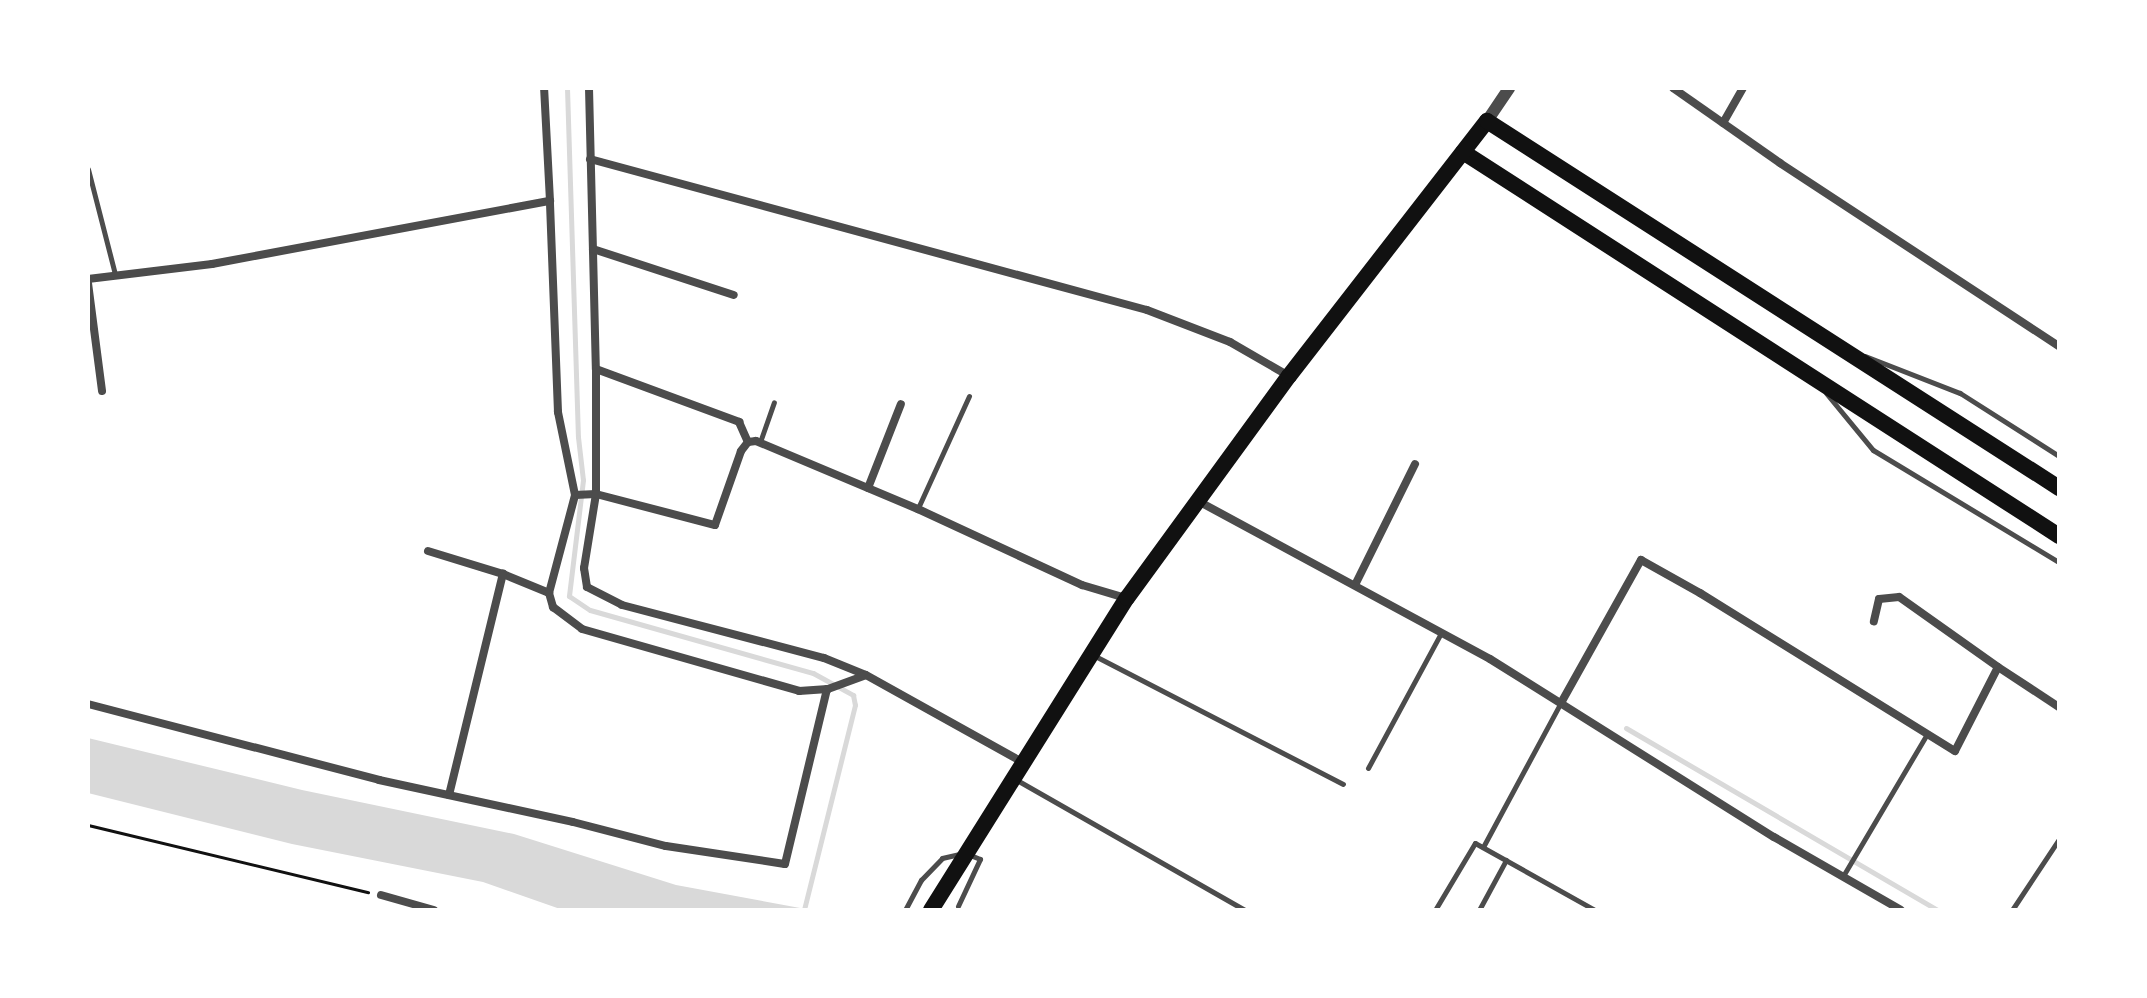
<!DOCTYPE html>
<style>
body{margin:0}
#map{position:relative;width:2147px;height:998px;overflow:hidden;background:#fff;font-family:Merriweather,serif}
div>[style]{position:absolute}
.water>*{inset:0;background:#d9d9d9}
.stream>*{height:5px;margin:-2.5px;padding:0 2.5px;transform-origin:2.5px;border-radius:2.5px;background:#d9d9d9}
.path>*{height:3px;margin:-1.5px;padding:0 1.5px;transform-origin:1.5px;border-radius:1.5px;background:#111}
.service>*{height:5px;margin:-2.5px;padding:0 2.5px;transform-origin:2.5px;border-radius:2.5px;background:#4c4c4c}
.minor>*{height:8px;margin:-4px;padding:0 4px;transform-origin:4px;border-radius:4px;background:#4c4c4c}
.tertiary>*{height:12px;margin:-6px;padding:0 6px;transform-origin:6px;border-radius:6px;background:#4c4c4c}
.primary>*{height:16px;margin:-8px;padding:0 8px;transform-origin:8px;border-radius:8px;background:#111}
span{translate:-50% -50%;white-space:nowrap;text-align:center;line-height:1.15;-webkit-text-stroke:7px #fff;paint-order:stroke}
.frame{position:absolute;inset:0;border:90px solid #fff;pointer-events:none}
</style>
<div id="map">
<div class="water">
<div style="clip-path:polygon(88px 738px,302px 790px,514px 834px,676px 885px,811px 910px,563px 910px,483px 882px,292px 844px,88px 793px)"></div>
</div>
<div class="stream">
<div style="left:567px;top:88px;width:349px;rotate:88.2deg"></div>
<div style="left:578px;top:437px;width:43px;rotate:83.4deg"></div>
<div style="left:583px;top:480px;width:117px;rotate:96.9deg"></div>
<div style="left:569px;top:596px;width:25px;rotate:34deg"></div>
<div style="left:590px;top:610px;width:232px;rotate:15.8deg"></div>
<div style="left:813px;top:673px;width:46px;rotate:28.8deg"></div>
<div style="left:853px;top:695px;width:10px;rotate:79deg"></div>
<div style="left:855px;top:705px;width:211px;rotate:104deg"></div>
<div style="left:1626px;top:728px;width:361px;rotate:30.3deg"></div>
</div>
<div class="path">
<div style="left:88px;top:825px;width:288px;rotate:13.5deg"></div>
</div>
<div class="service">
<div style="left:88px;top:169px;width:108px;rotate:75.6deg"></div>
<div style="left:1865px;top:356px;width:102px;rotate:21.3deg"></div>
<div style="left:1960px;top:393px;width:117px;rotate:32.5deg"></div>
<div style="left:1826px;top:393px;width:74px;rotate:50.5deg"></div>
<div style="left:1873px;top:450px;width:217px;rotate:31.1deg"></div>
<div style="left:760px;top:442px;width:42px;rotate:-70.7deg"></div>
<div style="left:918px;top:508px;width:123px;rotate:-65.5deg"></div>
<div style="left:1095px;top:656px;width:279px;rotate:27.3deg"></div>
<div style="left:1368px;top:768px;width:153px;rotate:-61.6deg"></div>
<div style="left:1015px;top:779px;width:265px;rotate:29.7deg"></div>
<div style="left:1483px;top:847px;width:162px;rotate:-61.7deg"></div>
<div style="left:1843px;top:876px;width:165px;rotate:-59.4deg"></div>
<div style="left:958px;top:906px;width:52px;rotate:-64.9deg"></div>
<div style="left:980px;top:859px;width:11px;rotate:-158deg"></div>
<div style="left:905px;top:910px;width:34px;rotate:-62deg"></div>
<div style="left:921px;top:880px;width:30px;rotate:-46deg"></div>
<div style="left:942px;top:858px;width:18px;rotate:-13deg"></div>
<div style="left:1435px;top:910px;width:78px;rotate:-59.2deg"></div>
<div style="left:1475px;top:843px;width:137px;rotate:29.2deg"></div>
<div style="left:1479px;top:910px;width:57px;rotate:-61.6deg"></div>
<div style="left:2012px;top:910px;width:85px;rotate:-56.5deg"></div>
</div>
<div class="minor">
<div style="left:589px;top:88px;width:281px;rotate:88.6deg"></div>
<div style="left:596px;top:369px;width:153px;rotate:20.3deg"></div>
<div style="left:739px;top:422px;width:22px;rotate:66deg"></div>
<div style="left:1673px;top:88px;width:131px;rotate:35deg"></div>
<div style="left:1780px;top:163px;width:334px;rotate:33.3deg"></div>
<div style="left:1723px;top:123px;width:40px;rotate:-60.3deg"></div>
<div style="left:590px;top:159px;width:577px;rotate:15.17deg"></div>
<div style="left:1147px;top:310px;width:89px;rotate:21.1deg"></div>
<div style="left:1230px;top:342px;width:68px;rotate:30deg"></div>
<div style="left:593px;top:249px;width:148px;rotate:18.1deg"></div>
<div style="left:88px;top:279px;width:125px;rotate:-6.9deg"></div>
<div style="left:212px;top:264px;width:344px;rotate:-10.6deg"></div>
<div style="left:550px;top:201px;width:113px;rotate:-93deg"></div>
<div style="left:88px;top:283px;width:109px;rotate:82.6deg"></div>
<div style="left:596px;top:369px;width:125px;rotate:90deg"></div>
<div style="left:596px;top:494px;width:75px;rotate:99.2deg"></div>
<div style="left:584px;top:568px;width:19px;rotate:81deg"></div>
<div style="left:587px;top:587px;width:39px;rotate:27deg"></div>
<div style="left:622px;top:605px;width:209px;rotate:14.7deg"></div>
<div style="left:824px;top:658px;width:45px;rotate:22deg"></div>
<div style="left:866px;top:675px;width:181px;rotate:29.1deg"></div>
<div style="left:868px;top:488px;width:90px;rotate:-68.6deg"></div>
<div style="left:575px;top:495px;width:21px;rotate:-3deg"></div>
<div style="left:596px;top:494px;width:123px;rotate:14.6deg"></div>
<div style="left:715px;top:525px;width:78px;rotate:-70.6deg"></div>
<div style="left:741px;top:451px;width:11px;rotate:-52deg"></div>
<div style="left:748px;top:442px;width:8px;rotate:-7deg"></div>
<div style="left:756px;top:441px;width:176px;rotate:22.8deg"></div>
<div style="left:918px;top:509px;width:181px;rotate:24.9deg"></div>
<div style="left:1082px;top:585px;width:46px;rotate:16.5deg"></div>
<div style="left:1198px;top:501px;width:332px;rotate:28.4deg"></div>
<div style="left:1490px;top:659px;width:335px;rotate:32.1deg"></div>
<div style="left:1774px;top:837px;width:146px;rotate:29.9deg"></div>
<div style="left:428px;top:551px;width:78px;rotate:17deg"></div>
<div style="left:503px;top:574px;width:50px;rotate:22.4deg"></div>
<div style="left:1355px;top:585px;width:135px;rotate:-63.6deg"></div>
<div style="left:549px;top:593px;width:101px;rotate:-75.1deg"></div>
<div style="left:575px;top:495px;width:85px;rotate:-101.6deg"></div>
<div style="left:558px;top:412px;width:211px;rotate:-92.2deg"></div>
<div style="left:549px;top:593px;width:15px;rotate:74deg"></div>
<div style="left:553px;top:607px;width:36px;rotate:37deg"></div>
<div style="left:582px;top:629px;width:226px;rotate:15.9deg"></div>
<div style="left:799px;top:691px;width:29px;rotate:-4deg"></div>
<div style="left:828px;top:689px;width:40px;rotate:-20.2deg"></div>
<div style="left:1998px;top:667px;width:73px;rotate:33.3deg"></div>
<div style="left:1561px;top:703px;width:164px;rotate:-60.8deg"></div>
<div style="left:1641px;top:560px;width:68px;rotate:29.2deg"></div>
<div style="left:1700px;top:593px;width:300px;rotate:31.8deg"></div>
<div style="left:1955px;top:751px;width:94px;rotate:-62.9deg"></div>
<div style="left:1998px;top:667px;width:121px;rotate:-144.7deg"></div>
<div style="left:1899px;top:597px;width:20px;rotate:174deg"></div>
<div style="left:1879px;top:599px;width:23px;rotate:103deg"></div>
<div style="left:88px;top:704px;width:301px;rotate:14.6deg"></div>
<div style="left:379px;top:780px;width:198px;rotate:12.2deg"></div>
<div style="left:573px;top:822px;width:96px;rotate:14.5deg"></div>
<div style="left:666px;top:846px;width:120px;rotate:8.6deg"></div>
<div style="left:785px;top:864px;width:180px;rotate:-76.5deg"></div>
<div style="left:449px;top:795px;width:228px;rotate:-76.3deg"></div>
<div style="left:381px;top:895px;width:55px;rotate:15.8deg"></div>
</div>
<div class="tertiary">
<div style="left:1487px;top:121px;width:40px;rotate:-56deg"></div>
</div>
<div class="primary">
<div style="left:1463px;top:152px;width:709px;rotate:32.79deg"></div>
<div style="left:931px;top:910px;width:368px;rotate:-57.9deg"></div>
<div style="left:1127px;top:598px;width:275px;rotate:-53.9deg"></div>
<div style="left:1289px;top:376px;width:323px;rotate:-52.2deg"></div>
<div style="left:1487px;top:121px;width:680px;rotate:32.68deg"></div>
</div>
<div class="frame"></div>
</div>
